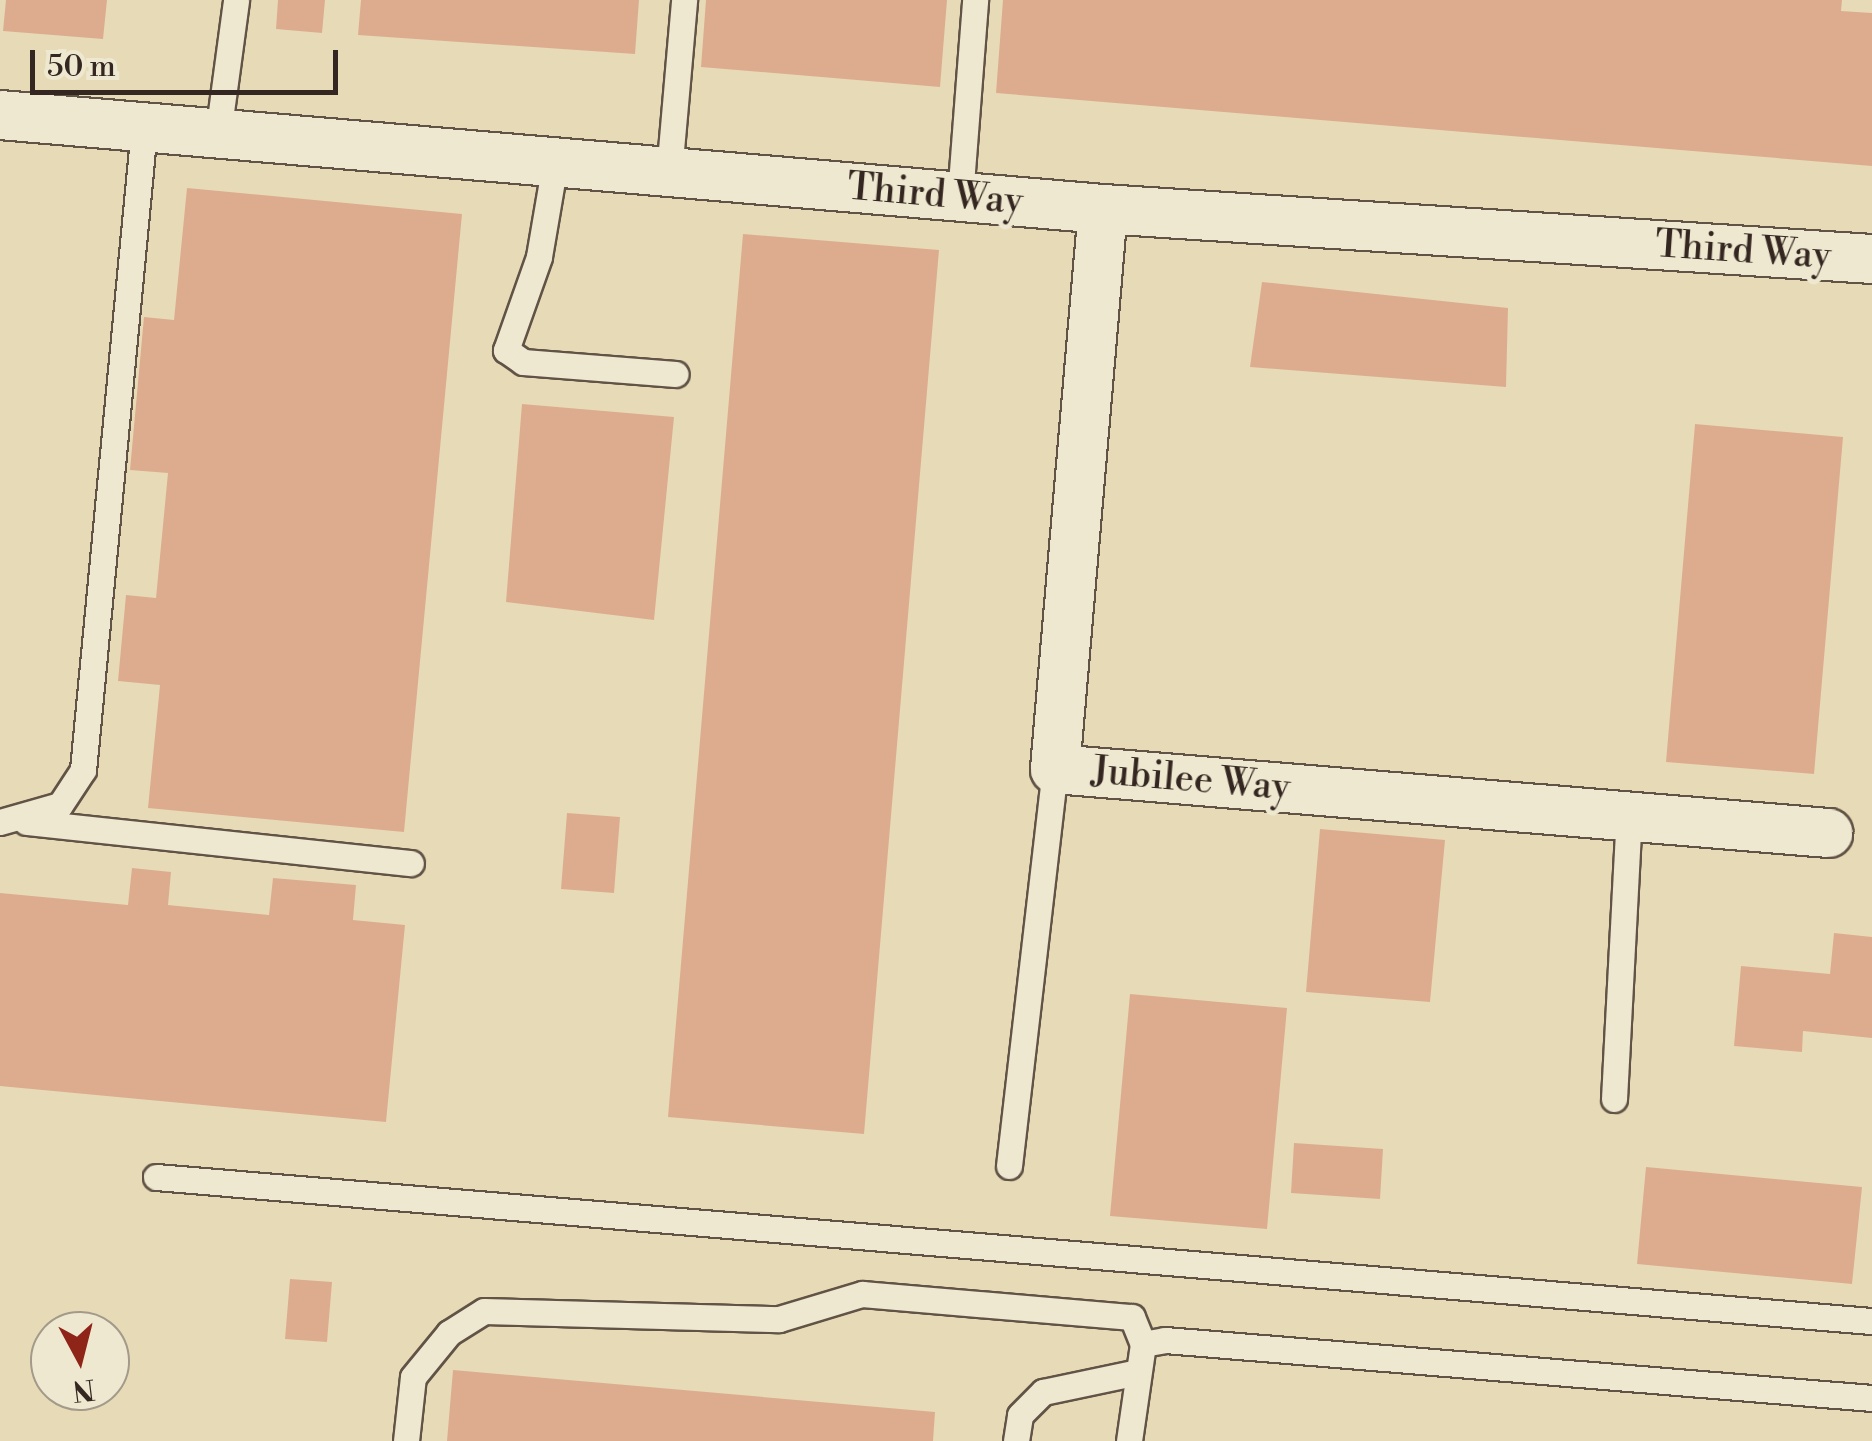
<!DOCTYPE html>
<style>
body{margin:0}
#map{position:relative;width:1872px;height:1441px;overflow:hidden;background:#e7dbb7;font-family:"Libre Bodoni",serif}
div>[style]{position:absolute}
.building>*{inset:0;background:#ddac8f}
.roads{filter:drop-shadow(2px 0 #615346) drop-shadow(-2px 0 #615346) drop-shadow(0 2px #615346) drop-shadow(0 -2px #615346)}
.service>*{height:25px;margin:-12.5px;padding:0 12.5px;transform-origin:12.5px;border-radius:12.5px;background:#efe8d0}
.minor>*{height:48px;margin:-24px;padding:0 24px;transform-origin:24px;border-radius:24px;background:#efe8d0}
span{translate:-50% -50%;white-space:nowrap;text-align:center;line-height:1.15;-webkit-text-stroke:10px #efe8d0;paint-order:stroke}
.street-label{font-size:38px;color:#342620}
.north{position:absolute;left:30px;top:1311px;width:100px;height:100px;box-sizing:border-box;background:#efe8d0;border:2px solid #a49a8a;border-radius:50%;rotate:173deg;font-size:28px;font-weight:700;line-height:40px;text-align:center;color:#342620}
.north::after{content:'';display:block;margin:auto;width:35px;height:45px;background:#8f2418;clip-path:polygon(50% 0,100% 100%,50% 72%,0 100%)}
.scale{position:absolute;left:30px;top:50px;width:308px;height:45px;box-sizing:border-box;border:5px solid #342620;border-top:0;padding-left:12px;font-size:30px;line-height:35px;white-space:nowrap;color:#342620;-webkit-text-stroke:8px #efe8d0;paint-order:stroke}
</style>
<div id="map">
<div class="building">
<div style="clip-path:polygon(6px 0,107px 0,103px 39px,3px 31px)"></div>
<div style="clip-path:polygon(278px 0,325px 0,322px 33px,276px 29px)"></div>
<div style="clip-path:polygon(361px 0,639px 0,635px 54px,358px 35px)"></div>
<div style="clip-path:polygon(706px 0,947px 0,940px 87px,701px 67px)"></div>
<div style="clip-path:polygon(1003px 0,1842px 0,1841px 11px,1872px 13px,1872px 166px,996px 93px)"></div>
<div style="clip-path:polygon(187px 188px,462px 214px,404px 832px,148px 808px,160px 685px,118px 681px,126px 595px,156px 598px,168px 473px,130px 470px,144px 317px,174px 320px)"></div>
<div style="clip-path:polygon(743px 234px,939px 250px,864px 1134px,668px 1117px)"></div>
<div style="clip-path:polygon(1262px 282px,1508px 308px,1506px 387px,1250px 367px)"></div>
<div style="clip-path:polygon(522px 404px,674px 417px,654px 620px,506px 602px)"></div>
<div style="clip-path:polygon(1695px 424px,1843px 437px,1814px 774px,1666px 762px)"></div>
<div style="clip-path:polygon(567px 813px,620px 817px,614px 893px,561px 889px)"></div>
<div style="clip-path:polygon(1320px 829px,1445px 840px,1430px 1002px,1306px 992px)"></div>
<div style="clip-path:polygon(132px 868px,171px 872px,168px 905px,269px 915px,273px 878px,356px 885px,353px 920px,405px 925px,386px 1122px,0 1086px,0 893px,128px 905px)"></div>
<div style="clip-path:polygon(1834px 933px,1872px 937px,1872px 1038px,1803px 1031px,1802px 1052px,1734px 1046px,1741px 966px,1830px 974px)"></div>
<div style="clip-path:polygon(1130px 994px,1287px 1008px,1267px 1229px,1110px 1216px)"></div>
<div style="clip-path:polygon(1294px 1143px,1383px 1149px,1380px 1199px,1291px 1193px)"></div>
<div style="clip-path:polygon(1646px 1167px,1862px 1187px,1852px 1284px,1637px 1264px)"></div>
<div style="clip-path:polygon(290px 1279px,332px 1282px,327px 1342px,285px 1339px)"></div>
<div style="clip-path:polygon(453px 1370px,935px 1412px,933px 1441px,447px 1441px)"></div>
</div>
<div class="roads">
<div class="service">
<div style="left:218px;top:134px;width:135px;rotate:-82.3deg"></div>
<div style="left:555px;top:163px;width:95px;rotate:99.7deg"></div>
<div style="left:539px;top:257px;width:99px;rotate:109.5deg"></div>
<div style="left:506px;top:350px;width:21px;rotate:35deg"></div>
<div style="left:523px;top:362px;width:153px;rotate:4.5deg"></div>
<div style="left:669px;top:173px;width:174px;rotate:-85deg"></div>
<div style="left:960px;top:197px;width:198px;rotate:-85.6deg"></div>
<div style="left:0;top:822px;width:62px;rotate:-15.8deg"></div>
<div style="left:60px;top:805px;width:42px;rotate:-56.7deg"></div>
<div style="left:83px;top:770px;width:645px;rotate:-84.57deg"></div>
<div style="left:26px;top:822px;width:387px;rotate:6.1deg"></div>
<div style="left:1614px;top:1099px;width:283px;rotate:-87deg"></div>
<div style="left:1009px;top:1166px;width:400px;rotate:-83.4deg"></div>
<div style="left:156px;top:1177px;width:1722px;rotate:4.8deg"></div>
<div style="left:406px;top:1441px;width:64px;rotate:-83.8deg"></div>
<div style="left:413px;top:1377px;width:57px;rotate:-50.7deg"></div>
<div style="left:449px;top:1333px;width:41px;rotate:-32.2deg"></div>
<div style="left:484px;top:1311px;width:295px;rotate:1.6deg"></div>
<div style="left:779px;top:1319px;width:87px;rotate:-16.8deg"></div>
<div style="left:862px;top:1294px;width:271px;rotate:4.9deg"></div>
<div style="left:1132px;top:1317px;width:29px;rotate:68deg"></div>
<div style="left:1016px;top:1441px;width:26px;rotate:-81deg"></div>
<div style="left:1020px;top:1415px;width:33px;rotate:-45deg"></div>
<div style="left:1043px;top:1392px;width:97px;rotate:-11.9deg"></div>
<div style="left:1129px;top:1441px;width:98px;rotate:-81.8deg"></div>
<div style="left:1143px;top:1344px;width:22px;rotate:-10deg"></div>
<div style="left:1165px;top:1340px;width:709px;rotate:4.69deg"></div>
</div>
<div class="minor">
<div style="left:0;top:115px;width:1107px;rotate:4.87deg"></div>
<div style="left:1103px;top:209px;width:771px;rotate:3.72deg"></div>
<div style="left:1103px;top:209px;width:562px;rotate:94.9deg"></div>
<div style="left:1055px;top:769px;width:776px;rotate:4.73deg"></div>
</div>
</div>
<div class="street-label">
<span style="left:935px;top:195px;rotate:5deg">Third Way</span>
<span style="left:1743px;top:251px;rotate:4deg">Third Way</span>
<span style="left:1191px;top:780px;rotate:5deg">Jubilee Way</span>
</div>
<div class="north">N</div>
<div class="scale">50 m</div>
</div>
